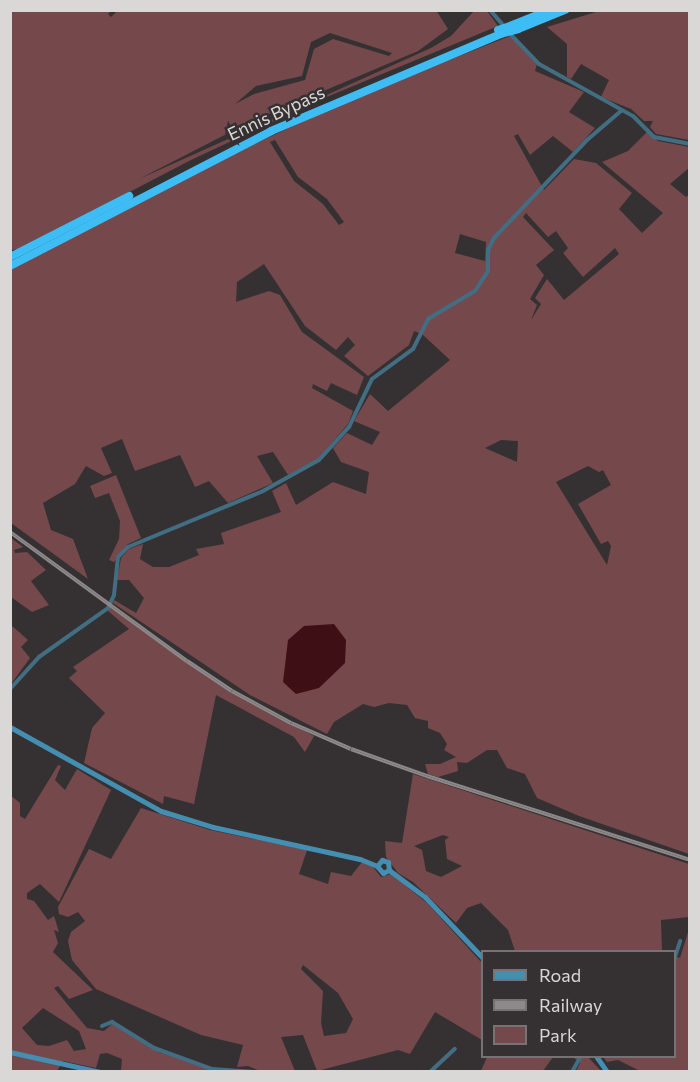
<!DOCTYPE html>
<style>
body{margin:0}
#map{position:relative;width:700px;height:1082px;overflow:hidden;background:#353132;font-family:Commissioner,sans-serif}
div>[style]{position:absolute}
.green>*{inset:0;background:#75484c}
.water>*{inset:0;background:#3f0f16}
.street>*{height:4px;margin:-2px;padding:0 2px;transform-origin:2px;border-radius:2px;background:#426e84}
.secondary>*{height:5px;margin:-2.5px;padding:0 2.5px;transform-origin:2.5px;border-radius:2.5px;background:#448eb2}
.highway>*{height:8px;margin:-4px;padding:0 4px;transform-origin:4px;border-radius:4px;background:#3ebdf5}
.rail>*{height:4px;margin-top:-2px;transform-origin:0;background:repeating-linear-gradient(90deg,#353132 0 4.5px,#8d898a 0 9px);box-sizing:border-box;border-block:2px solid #8d898a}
.highway-bridge>*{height:8px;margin:-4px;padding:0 4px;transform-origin:4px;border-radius:4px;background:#3ebdf5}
span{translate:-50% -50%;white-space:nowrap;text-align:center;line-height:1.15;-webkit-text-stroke:5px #353132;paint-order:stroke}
.street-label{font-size:18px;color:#dad7d7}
.frame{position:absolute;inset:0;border:12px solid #dad7d7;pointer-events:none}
.legend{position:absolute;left:481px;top:950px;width:195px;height:108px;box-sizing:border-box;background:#353132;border:2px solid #777374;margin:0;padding:8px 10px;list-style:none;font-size:18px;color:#dad7d7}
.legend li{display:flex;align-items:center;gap:12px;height:30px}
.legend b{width:30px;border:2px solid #777374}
</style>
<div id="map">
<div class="green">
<div style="clip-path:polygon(evenodd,118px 10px,436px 10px,448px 29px,418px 51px,248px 123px,139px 179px,431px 48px,451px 36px,474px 11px,487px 11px,498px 26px,317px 101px,191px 160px,20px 249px,11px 250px,10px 11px,111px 11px,108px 14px,111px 17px,118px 10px,330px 33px,392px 53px,389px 56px,333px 39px,314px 49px,305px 80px,254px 94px,235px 104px,256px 86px,302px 76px,311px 42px,330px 33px)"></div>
<div style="clip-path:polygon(599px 11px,689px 11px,689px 140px,656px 134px,650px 127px,653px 121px,644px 121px,631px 109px,601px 97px,609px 80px,581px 64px,571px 79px,567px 77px,567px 44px,547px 27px)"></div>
<div style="clip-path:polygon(evenodd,510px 36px,537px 64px,535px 71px,584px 92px,569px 112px,595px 128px,573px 152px,553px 136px,530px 155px,518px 134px,514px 136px,544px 190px,574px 159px,596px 163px,632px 193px,619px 209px,642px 233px,663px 213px,602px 162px,628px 151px,647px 132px,658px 141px,689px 147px,689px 168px,670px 184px,686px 197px,690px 194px,689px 854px,579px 816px,537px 798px,525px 774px,507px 768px,497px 750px,487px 750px,467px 763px,457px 762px,458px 771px,438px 777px,428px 774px,425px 764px,440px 764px,456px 757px,444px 750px,447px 744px,440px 733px,428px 728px,428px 721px,415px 718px,407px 705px,389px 703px,374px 707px,363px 704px,334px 722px,327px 734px,250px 695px,113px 603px,114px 600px,136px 613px,144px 598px,129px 580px,117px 580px,121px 558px,129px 549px,143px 544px,140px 559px,153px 567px,169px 567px,199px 555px,196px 549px,224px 544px,221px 533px,281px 512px,272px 491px,286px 483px,296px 505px,333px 482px,366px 494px,369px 472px,341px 462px,333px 448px,347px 433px,372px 445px,380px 432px,354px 421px,370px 394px,388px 411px,450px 360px,422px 334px,414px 331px,409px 345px,368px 376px,344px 356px,355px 345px,348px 337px,336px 350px,305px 326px,264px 264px,237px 282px,236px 302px,269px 291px,280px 295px,302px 332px,364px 377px,357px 395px,331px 383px,327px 391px,313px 384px,312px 388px,353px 411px,348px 424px,318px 459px,288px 475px,273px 452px,257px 456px,273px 483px,228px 503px,209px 481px,195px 487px,180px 455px,135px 471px,122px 439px,101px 448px,112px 473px,104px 476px,86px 466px,75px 484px,43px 503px,51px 530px,73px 539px,88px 579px,11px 523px,11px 269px,239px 151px,363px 94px,510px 36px,275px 140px,298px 177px,327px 199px,344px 222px,339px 225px,323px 204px,294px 181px,270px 142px,275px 140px,510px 36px,526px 213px,548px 237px,556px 231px,568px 248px,563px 253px,583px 277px,615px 248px,619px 254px,564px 300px,547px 279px,535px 298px,541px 304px,531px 320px,537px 305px,530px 299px,544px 275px,536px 265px,554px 250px,523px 217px,526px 213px,510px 36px,460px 234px,486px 242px,485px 261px,455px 253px,460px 234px,510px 36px,501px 440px,518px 441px,517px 462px,485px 448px,501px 440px,510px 36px,588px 466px,599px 472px,603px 470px,611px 485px,578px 504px,601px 544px,608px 541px,611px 546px,607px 565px,556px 482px,588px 466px)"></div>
<div style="clip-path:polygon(116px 475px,141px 538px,128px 544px,114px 562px,109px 560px,119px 539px,120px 521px,109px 493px,95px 498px,90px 486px)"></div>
<div style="clip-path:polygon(11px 538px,23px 547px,14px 550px,15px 553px,27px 552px,46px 570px,31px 581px,49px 605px,32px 612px,11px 597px)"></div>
<div style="clip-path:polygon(111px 606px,233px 693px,314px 736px,305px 752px,294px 737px,216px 695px,194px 804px,164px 796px,163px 804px,84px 763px,92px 728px,105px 713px,69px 678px,77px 671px,73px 667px,129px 629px,107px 610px)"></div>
<div style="clip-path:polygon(11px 625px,28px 640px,21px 647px,30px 658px,11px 684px)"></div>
<div style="clip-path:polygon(evenodd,58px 765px,61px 766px,55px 780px,65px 790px,77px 769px,111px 790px,59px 902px,40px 884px,27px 893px,27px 899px,34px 901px,48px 920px,54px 916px,59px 932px,54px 930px,58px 943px,53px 952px,93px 990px,69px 999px,58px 986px,54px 988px,87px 1028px,104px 1031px,112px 1024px,159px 1052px,216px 1071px,121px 1071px,122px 1059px,107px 1053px,100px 1054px,96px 1068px,63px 1061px,57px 1071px,11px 1071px,10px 795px,20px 803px,20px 816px,25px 819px,58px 765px,43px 1008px,79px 1031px,86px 1049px,74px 1051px,67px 1040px,49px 1046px,37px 1045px,22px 1028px,43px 1008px)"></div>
<div style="clip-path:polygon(evenodd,413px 774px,689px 864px,689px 917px,661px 920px,662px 951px,515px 951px,508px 930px,481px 903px,467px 908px,456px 923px,413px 882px,398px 873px,386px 857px,385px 841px,402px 843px,413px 774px,443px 835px,449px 837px,445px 840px,447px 859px,462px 866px,441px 877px,426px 871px,422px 850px,414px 846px,443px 835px)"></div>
<div style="clip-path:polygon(evenodd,141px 808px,210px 830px,307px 850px,299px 874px,328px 884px,331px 872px,351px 876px,362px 862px,373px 867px,381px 877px,391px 874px,427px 903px,482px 963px,482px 1040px,435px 1012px,410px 1054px,398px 1050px,317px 1071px,303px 1035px,281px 1037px,295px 1071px,260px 1071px,248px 1066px,237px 1067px,243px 1045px,201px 1035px,96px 989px,72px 960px,68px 941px,71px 932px,85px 921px,78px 912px,68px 917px,59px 914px,58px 907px,89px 849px,111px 859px,141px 808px,303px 965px,338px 993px,353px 1019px,346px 1033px,324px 1036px,321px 1023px,323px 991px,301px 969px,303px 965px)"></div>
<div style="clip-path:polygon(689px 929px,689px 1071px,640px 1071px,618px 1060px,607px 1062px,603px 1057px,674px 1056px,675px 956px,680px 958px)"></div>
<div style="clip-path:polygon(487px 1057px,487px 1056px,553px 1057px,543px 1071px,481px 1071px)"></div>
<div style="clip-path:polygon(573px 1057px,588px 1057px,601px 1071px,576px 1071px,580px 1063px)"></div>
</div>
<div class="water">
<div style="clip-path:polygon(334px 624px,346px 640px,345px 663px,319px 688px,296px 694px,283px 682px,288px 640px,304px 626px)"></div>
</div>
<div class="street">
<div style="left:490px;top:10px;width:18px;rotate:49deg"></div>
<div style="left:512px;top:36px;width:39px;rotate:46deg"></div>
<div style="left:539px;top:64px;width:107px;rotate:29deg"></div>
<div style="left:633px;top:116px;width:30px;rotate:45deg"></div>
<div style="left:654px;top:137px;width:37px;rotate:11deg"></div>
<div style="left:10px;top:689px;width:43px;rotate:-47.8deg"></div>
<div style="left:39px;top:657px;width:85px;rotate:-35.4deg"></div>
<div style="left:108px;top:608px;width:14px;rotate:-65deg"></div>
<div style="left:114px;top:595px;width:38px;rotate:-84deg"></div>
<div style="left:118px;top:557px;width:14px;rotate:-45deg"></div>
<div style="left:128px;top:547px;width:146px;rotate:-22.5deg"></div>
<div style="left:263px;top:491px;width:64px;rotate:-29deg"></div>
<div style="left:319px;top:460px;width:45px;rotate:-47.7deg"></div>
<div style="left:349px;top:427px;width:53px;rotate:-64.4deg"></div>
<div style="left:372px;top:379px;width:51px;rotate:-36.2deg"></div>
<div style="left:413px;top:349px;width:34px;rotate:-63deg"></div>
<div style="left:428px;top:319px;width:55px;rotate:-30.8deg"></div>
<div style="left:475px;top:291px;width:24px;rotate:-57deg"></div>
<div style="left:488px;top:271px;width:21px;rotate:-90deg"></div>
<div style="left:488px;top:250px;width:13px;rotate:-63deg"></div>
<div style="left:494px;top:238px;width:135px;rotate:-46.5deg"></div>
<div style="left:587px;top:140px;width:45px;rotate:-40.5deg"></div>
<div style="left:674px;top:960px;width:20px;rotate:-72deg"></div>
<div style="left:102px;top:1026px;width:11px;rotate:-22deg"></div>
<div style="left:112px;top:1022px;width:49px;rotate:31.8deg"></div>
<div style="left:154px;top:1048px;width:62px;rotate:19.9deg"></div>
<div style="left:212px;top:1069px;width:39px;rotate:4deg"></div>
<div style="left:430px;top:1072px;width:34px;rotate:-43deg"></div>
<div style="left:572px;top:1072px;width:18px;rotate:-61deg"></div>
</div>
<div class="secondary">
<div style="left:10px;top:727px;width:173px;rotate:29.1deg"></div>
<div style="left:161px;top:811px;width:54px;rotate:17.1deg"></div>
<div style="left:213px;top:827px;width:150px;rotate:12.3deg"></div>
<div style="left:360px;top:859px;width:18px;rotate:22deg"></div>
<div style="left:377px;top:866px;width:9px;rotate:49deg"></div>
<div style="left:383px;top:873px;width:7px;rotate:-27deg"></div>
<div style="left:377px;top:866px;width:8px;rotate:-50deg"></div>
<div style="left:382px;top:860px;width:6px;rotate:18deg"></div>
<div style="left:388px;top:862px;width:8px;rotate:83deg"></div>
<div style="left:389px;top:870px;width:45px;rotate:36.9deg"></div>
<div style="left:425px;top:897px;width:83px;rotate:46.5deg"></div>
<div style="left:10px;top:1052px;width:92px;rotate:12.5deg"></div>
<div style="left:596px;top:1056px;width:19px;rotate:55deg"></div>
</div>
<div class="highway">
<div style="left:515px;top:24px;width:38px;rotate:-22deg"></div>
<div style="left:518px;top:29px;width:51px;rotate:-22deg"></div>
<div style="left:10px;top:257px;width:134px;rotate:-27.1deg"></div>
<div style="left:10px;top:266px;width:294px;rotate:-27.3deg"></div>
<div style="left:271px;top:131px;width:250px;rotate:-22.9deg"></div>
</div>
<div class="rail">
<div style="left:10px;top:532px;width:219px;rotate:36.1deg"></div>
<div style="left:187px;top:661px;width:54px;rotate:33.7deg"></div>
<div style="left:232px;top:691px;width:67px;rotate:28.5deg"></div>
<div style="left:291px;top:723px;width:65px;rotate:23.4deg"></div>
<div style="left:351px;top:749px;width:81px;rotate:19.6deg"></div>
<div style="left:427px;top:776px;width:276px;rotate:17.7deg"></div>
</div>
<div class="highway-bridge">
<div style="left:498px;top:30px;width:18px;rotate:-19deg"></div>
<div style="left:501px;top:34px;width:18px;rotate:-16deg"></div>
</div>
<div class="street-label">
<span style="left:276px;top:113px;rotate:-25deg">Ennis Bypass</span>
</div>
<div class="frame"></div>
<ul class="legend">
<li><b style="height:8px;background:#448eb2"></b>Road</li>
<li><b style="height:8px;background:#8d898a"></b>Railway</li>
<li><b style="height:16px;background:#75484c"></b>Park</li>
</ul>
</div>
